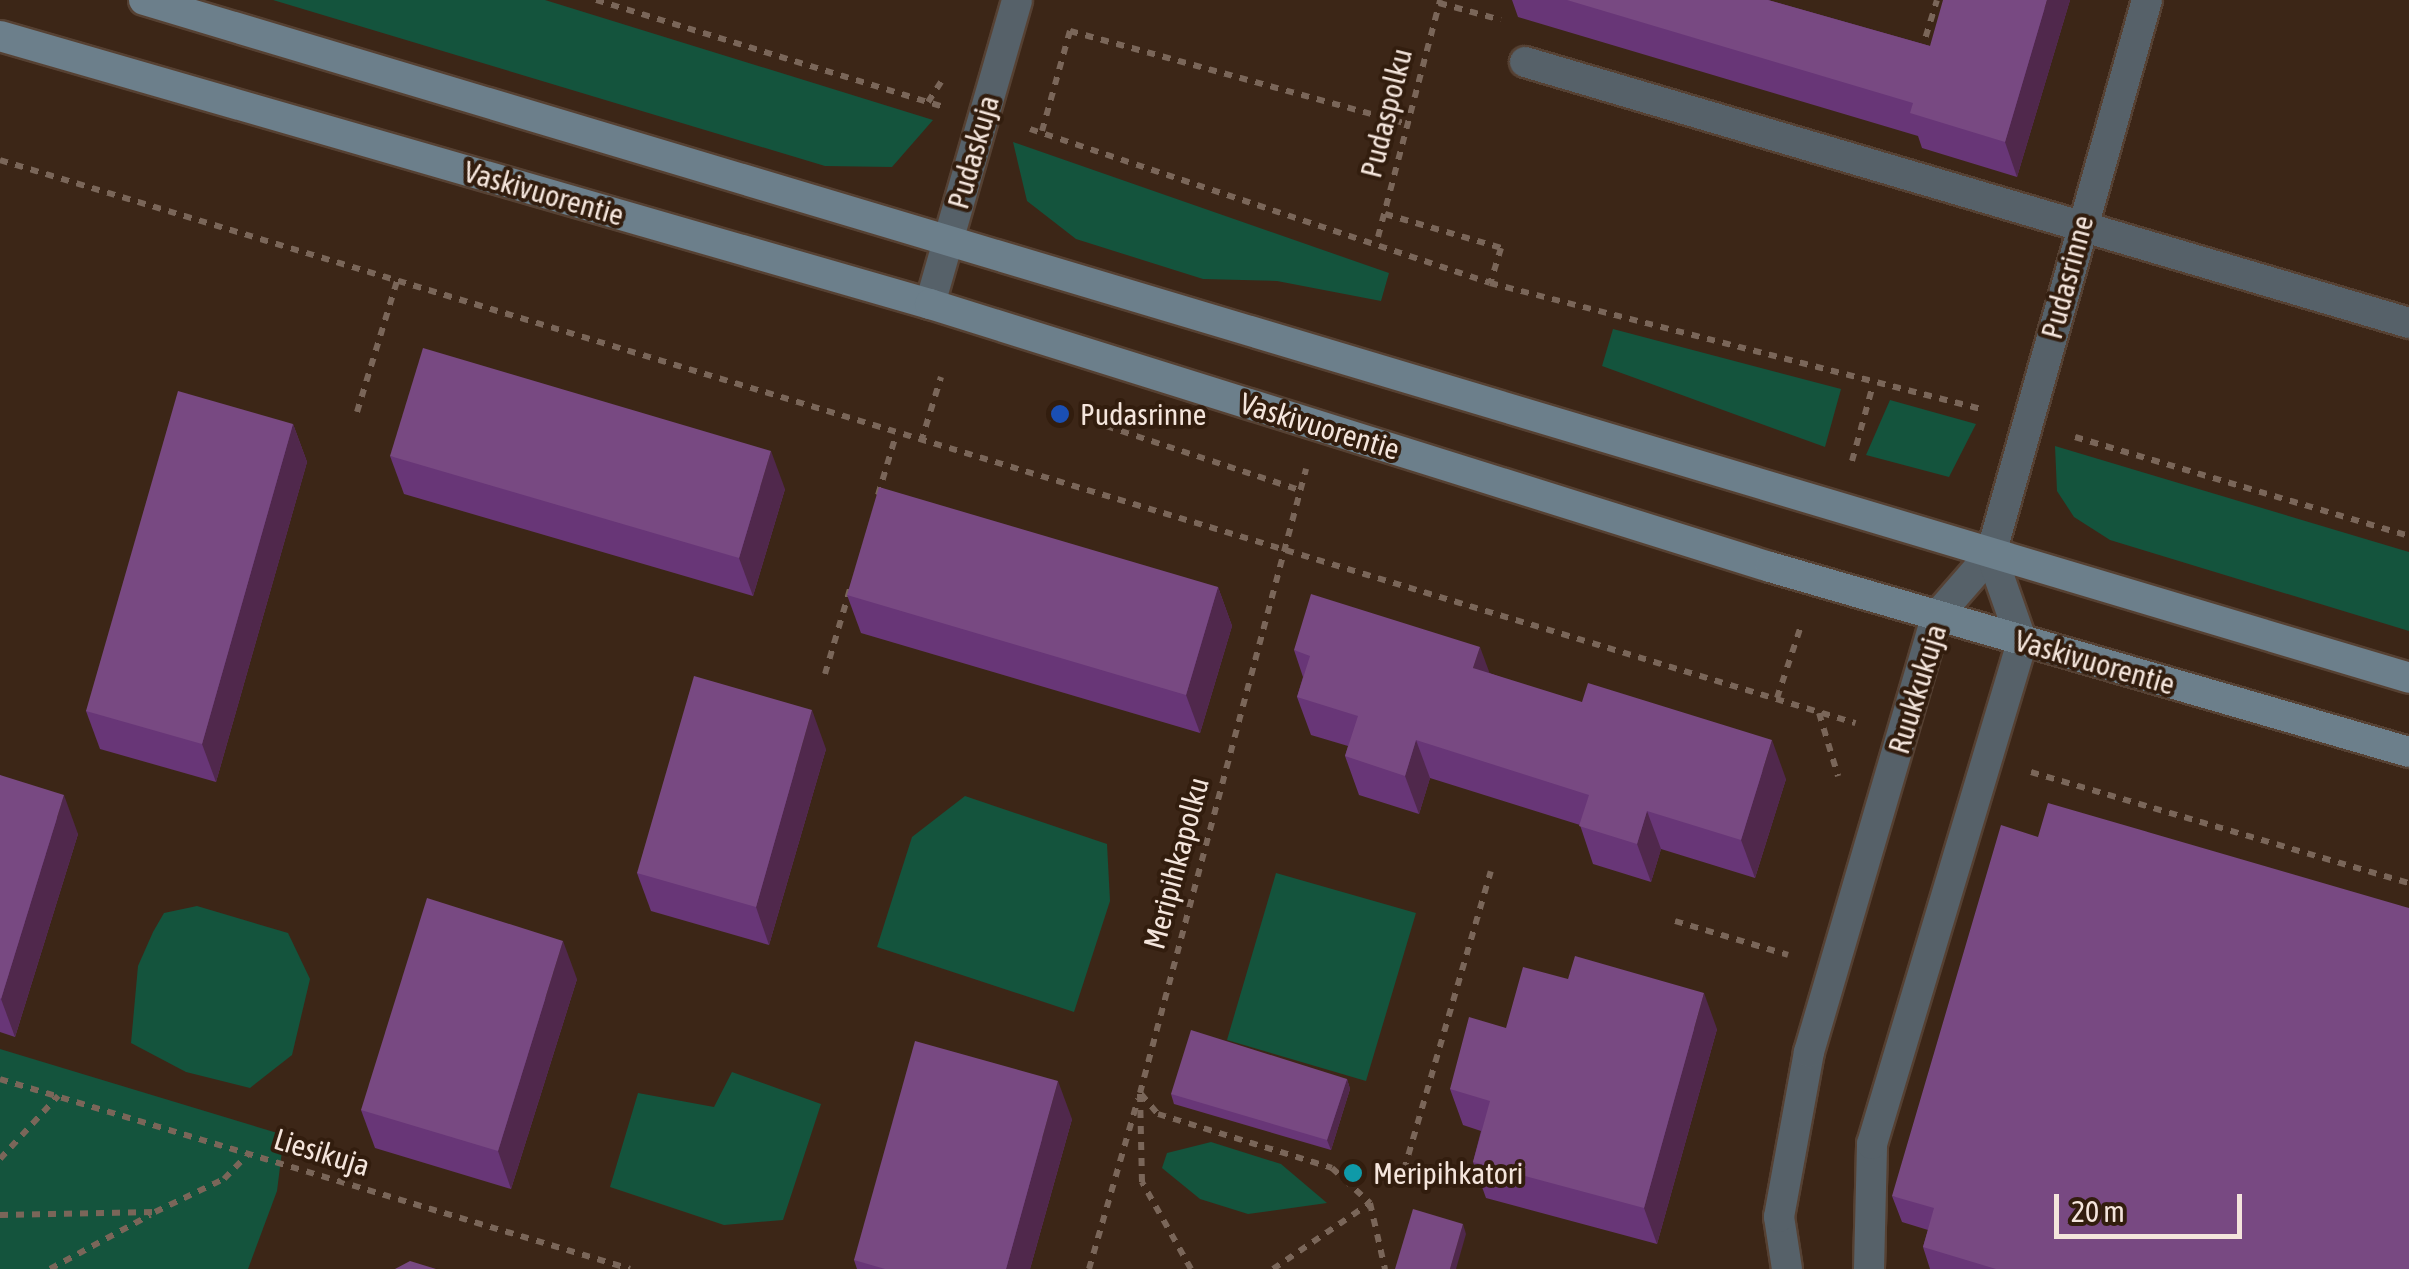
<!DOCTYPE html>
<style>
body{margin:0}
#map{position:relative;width:2409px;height:1269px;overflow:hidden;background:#3c2617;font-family:"Asap Condensed",sans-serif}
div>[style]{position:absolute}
.green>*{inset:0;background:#14543d}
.path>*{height:6px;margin-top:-3px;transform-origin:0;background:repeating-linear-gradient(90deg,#7a6659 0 8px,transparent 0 16px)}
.roads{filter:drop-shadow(2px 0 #564133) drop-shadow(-2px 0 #564133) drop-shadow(0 2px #564133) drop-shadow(0 -2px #564133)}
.lane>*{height:30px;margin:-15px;padding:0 15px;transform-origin:15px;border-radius:15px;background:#566169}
.street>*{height:30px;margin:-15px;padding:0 15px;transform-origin:15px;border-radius:15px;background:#566169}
.secondary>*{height:30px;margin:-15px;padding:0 15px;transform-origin:15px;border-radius:15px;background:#6c7f8b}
.wall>*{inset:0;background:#683677}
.shaded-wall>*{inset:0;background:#50284c}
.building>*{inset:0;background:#784982}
.dots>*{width:28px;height:28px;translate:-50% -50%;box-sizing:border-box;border:5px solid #321d0e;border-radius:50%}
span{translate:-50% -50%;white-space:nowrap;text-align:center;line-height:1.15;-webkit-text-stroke:8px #321d0e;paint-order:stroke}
.street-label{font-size:30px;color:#f4e5dc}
.poi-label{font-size:30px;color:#f4e5dc}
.left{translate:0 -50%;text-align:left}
.scale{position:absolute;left:2054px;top:1194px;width:188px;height:45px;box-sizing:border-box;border:5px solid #f4e5dc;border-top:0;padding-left:12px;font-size:30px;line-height:35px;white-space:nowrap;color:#f4e5dc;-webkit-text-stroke:8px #321d0e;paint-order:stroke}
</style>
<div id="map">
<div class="green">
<div style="clip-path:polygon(273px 0,545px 0,933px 120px,892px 167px,825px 166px)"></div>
<div style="clip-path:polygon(1013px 142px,1389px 273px,1381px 301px,1277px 281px,1203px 279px,1076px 239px,1027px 201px)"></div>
<div style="clip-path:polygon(1613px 329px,1841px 389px,1825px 447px,1602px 366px)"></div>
<div style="clip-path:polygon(1890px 400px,1976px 424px,1949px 477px,1866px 455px)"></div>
<div style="clip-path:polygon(2055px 446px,2409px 552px,2409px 631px,2110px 540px,2074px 517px,2057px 491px)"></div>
<div style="clip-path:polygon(965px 796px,1107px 844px,1110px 901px,1074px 1012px,877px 947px,912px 837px)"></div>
<div style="clip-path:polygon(1276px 873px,1416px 913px,1366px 1081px,1227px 1040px)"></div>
<div style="clip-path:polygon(197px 906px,288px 933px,310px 979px,292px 1055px,250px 1088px,186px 1072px,131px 1043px,138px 966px,153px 932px,164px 913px)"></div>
<div style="clip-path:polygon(0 1049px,284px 1135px,277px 1191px,248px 1269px,0 1269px)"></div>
<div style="clip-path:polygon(732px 1072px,821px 1104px,783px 1220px,724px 1225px,610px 1187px,638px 1093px,714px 1107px)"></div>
<div style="clip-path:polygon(1211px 1142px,1281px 1164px,1327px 1203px,1248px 1214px,1200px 1199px,1162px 1168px,1167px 1153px)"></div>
</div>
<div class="path">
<div style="left:596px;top:0;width:361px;rotate:17.1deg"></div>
<div style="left:1439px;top:3px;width:64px;rotate:15.3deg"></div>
<div style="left:1921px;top:52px;width:54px;rotate:-72.9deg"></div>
<div style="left:928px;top:102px;width:24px;rotate:-57deg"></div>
<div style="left:1030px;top:129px;width:485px;rotate:18.5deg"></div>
<div style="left:1490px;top:283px;width:507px;rotate:14.39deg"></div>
<div style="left:1042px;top:131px;width:104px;rotate:-74.4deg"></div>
<div style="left:1070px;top:31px;width:345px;rotate:15.4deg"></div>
<div style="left:0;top:160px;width:1939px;rotate:16.88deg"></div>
<div style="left:1385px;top:214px;width:121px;rotate:16.3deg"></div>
<div style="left:1501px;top:248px;width:37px;rotate:107deg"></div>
<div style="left:1378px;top:237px;width:245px;rotate:-75.3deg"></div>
<div style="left:357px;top:412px;width:137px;rotate:-73deg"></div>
<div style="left:1106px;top:426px;width:204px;rotate:18.3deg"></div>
<div style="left:2075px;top:437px;width:348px;rotate:16.5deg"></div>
<div style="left:921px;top:442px;width:68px;rotate:-72.9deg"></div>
<div style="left:1852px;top:461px;width:79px;rotate:-74.6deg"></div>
<div style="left:878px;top:495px;width:63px;rotate:-73.3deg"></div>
<div style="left:825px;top:674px;width:89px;rotate:-73.6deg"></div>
<div style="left:1777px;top:698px;width:76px;rotate:-71.6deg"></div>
<div style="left:1819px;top:713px;width:66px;rotate:73.2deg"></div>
<div style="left:2031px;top:772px;width:394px;rotate:16.4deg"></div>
<div style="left:1675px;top:921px;width:118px;rotate:16.7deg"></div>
<div style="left:0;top:1079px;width:658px;rotate:16.78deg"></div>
<div style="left:1141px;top:1094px;width:26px;rotate:50deg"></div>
<div style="left:1158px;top:1114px;width:182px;rotate:17.2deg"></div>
<div style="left:1332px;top:1168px;width:52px;rotate:42.6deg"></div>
<div style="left:1370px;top:1203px;width:68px;rotate:77.2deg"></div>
<div style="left:0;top:1159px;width:86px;rotate:-47.4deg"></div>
<div style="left:1404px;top:1170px;width:311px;rotate:-73.8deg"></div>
<div style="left:0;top:1215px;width:155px;rotate:-1.1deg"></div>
<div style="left:155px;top:1212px;width:76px;rotate:-25.6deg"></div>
<div style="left:224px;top:1179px;width:36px;rotate:-46deg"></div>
<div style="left:50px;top:1269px;width:114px;rotate:-28.4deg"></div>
<div style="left:1089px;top:1269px;width:177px;rotate:-73.9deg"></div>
<div style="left:1191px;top:1269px;width:100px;rotate:-119.4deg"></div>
<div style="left:1142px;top:1182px;width:89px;rotate:-91.3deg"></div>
<div style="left:1140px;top:1093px;width:646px;rotate:-75.1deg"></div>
<div style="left:1273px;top:1269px;width:117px;rotate:-34.2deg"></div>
</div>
<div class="roads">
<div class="lane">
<div style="left:1525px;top:62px;width:922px;rotate:16.45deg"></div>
</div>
<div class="street">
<div style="left:930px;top:304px;width:316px;rotate:-74deg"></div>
<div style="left:1787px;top:1269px;width:53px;rotate:-98.7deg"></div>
<div style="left:1779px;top:1217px;width:168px;rotate:-79.7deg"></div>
<div style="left:1809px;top:1052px;width:453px;rotate:-73.7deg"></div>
<div style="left:1936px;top:617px;width:84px;rotate:-48.9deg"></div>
<div style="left:1991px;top:554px;width:576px;rotate:-74.27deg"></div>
<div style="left:1869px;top:1269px;width:125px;rotate:-88.6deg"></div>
<div style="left:1872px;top:1144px;width:524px;rotate:-73.36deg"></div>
<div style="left:2022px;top:642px;width:93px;rotate:-109.4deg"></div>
</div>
<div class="secondary">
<div style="left:144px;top:0;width:2364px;rotate:16.66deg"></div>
<div style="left:0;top:36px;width:968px;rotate:16.08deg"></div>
<div style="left:930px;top:304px;width:880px;rotate:17.39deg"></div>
<div style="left:1770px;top:567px;width:665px;rotate:16.15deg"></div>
</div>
</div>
<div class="wall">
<div style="clip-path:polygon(1512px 0,1768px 0,1930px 46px,2070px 0,2017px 177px,1922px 148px,1918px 136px,1518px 17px)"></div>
<div style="clip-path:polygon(293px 424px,307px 462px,216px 782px,100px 749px,86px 711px)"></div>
<div style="clip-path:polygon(390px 456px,785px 489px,753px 596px,404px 494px)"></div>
<div style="clip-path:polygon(1218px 587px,1232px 626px,1200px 733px,861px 633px,847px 595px)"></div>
<div style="clip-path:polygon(1294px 650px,1489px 673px,1786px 779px,1755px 878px,1661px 849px,1651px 882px,1593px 864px,1580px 825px,1430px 778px,1419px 814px,1359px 795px,1345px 756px,1348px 746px,1311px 735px,1297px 697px,1303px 677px)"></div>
<div style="clip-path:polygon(826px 749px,769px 945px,651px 911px,637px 873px)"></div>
<div style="clip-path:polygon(0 775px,78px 834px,15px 1037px,0 1032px)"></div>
<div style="clip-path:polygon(577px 979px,511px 1189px,375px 1148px,361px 1110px)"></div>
<div style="clip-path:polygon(1506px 1028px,1717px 1029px,1657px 1244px,1486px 1198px,1473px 1162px,1481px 1131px,1463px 1125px,1450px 1089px)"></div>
<div style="clip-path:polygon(1347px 1079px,1350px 1089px,1331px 1150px,1174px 1104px,1171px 1094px)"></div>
<div style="clip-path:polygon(1072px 1119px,1030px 1269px,857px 1269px,854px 1260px)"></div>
<div style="clip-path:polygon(1892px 1196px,2409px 1269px,1930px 1269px,1923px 1247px,1928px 1230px,1902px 1222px)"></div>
</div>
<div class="shaded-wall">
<div style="clip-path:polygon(2047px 0,2070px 0,2017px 177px,2005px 142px)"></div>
<div style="clip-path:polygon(293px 424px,307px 462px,216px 782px,202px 744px)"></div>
<div style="clip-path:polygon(771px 451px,785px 489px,753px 596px,739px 558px)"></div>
<div style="clip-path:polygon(1218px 587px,1232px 626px,1200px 733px,1186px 695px)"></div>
<div style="clip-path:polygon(1480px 647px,1494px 685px,1473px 668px)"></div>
<div style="clip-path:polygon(812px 710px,826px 749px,769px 945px,756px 907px)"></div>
<div style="clip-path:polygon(1416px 740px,1430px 778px,1419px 814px,1405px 776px)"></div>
<div style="clip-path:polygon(1772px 740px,1786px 779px,1755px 878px,1741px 840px)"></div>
<div style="clip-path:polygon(64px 795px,78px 834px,15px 1037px,1px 999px)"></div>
<div style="clip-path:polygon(1647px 811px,1661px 849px,1651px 882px,1637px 844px)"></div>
<div style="clip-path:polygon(563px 941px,577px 979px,511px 1189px,498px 1151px)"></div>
<div style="clip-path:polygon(1704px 993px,1717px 1029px,1657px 1244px,1644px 1208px)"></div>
<div style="clip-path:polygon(1347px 1079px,1350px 1089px,1331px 1150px,1327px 1140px)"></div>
<div style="clip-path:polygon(1058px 1081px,1072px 1119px,1030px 1269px,1006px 1269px)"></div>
<div style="clip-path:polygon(1463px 1224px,1466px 1234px,1456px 1269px,1450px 1269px)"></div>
</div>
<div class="building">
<div style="clip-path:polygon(1567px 0,1768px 0,1930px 46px,1943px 0,2047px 0,2005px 142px,1910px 113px,1913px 103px)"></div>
<div style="clip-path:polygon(423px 348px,771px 451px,739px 558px,390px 456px)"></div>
<div style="clip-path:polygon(178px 391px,293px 424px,202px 744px,86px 711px)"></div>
<div style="clip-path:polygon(879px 487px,1218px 587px,1186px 695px,847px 595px)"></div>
<div style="clip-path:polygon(1311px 594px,1480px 647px,1473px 668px,1582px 702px,1588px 683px,1772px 740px,1741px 840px,1647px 811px,1637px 844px,1579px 826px,1589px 795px,1416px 740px,1405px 776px,1345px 756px,1358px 716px,1297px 697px,1310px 656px,1294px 650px)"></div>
<div style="clip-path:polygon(694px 676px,812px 710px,756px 907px,637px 873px)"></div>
<div style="clip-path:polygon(0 775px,64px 795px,1px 999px,0 998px)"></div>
<div style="clip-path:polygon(2048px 803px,2409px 908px,2409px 1269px,1996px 1269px,1923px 1247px,1934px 1208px,1892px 1196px,2001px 825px,2038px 837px)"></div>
<div style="clip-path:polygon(427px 898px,563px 941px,498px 1151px,361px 1110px)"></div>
<div style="clip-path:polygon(1575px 956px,1704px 993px,1644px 1208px,1473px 1162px,1490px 1101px,1450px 1089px,1469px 1017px,1506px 1028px,1523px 967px,1568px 979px)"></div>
<div style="clip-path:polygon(1191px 1030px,1347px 1079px,1327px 1140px,1171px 1094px)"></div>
<div style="clip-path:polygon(915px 1041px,1058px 1081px,1006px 1269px,885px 1269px,854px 1260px)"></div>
<div style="clip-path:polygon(1413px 1209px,1463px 1224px,1450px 1269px,1395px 1269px)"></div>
<div style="clip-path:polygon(410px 1261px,436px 1269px,395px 1269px)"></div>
</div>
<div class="dots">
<div style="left:1060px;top:414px;background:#1a4fb4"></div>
<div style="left:1353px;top:1173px;background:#0f9aa8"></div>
</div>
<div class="street-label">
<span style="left:1386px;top:113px;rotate:-76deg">Pudaspolku</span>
<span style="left:973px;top:152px;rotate:-74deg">Pudaskuja</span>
<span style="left:544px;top:193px;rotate:16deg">Vaskivuorentie</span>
<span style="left:2067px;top:277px;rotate:-75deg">Pudasrinne</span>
<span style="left:1320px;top:426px;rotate:17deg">Vaskivuorentie</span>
<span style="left:2095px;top:662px;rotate:16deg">Vaskivuorentie</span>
<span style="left:1917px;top:689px;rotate:-73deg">Ruukkukuja</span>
<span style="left:1176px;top:863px;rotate:-75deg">Meripihkapolku</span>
<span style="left:322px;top:1152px;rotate:17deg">Liesikuja</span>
</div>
<div class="poi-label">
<span class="left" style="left:1080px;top:414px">Pudasrinne</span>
<span class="left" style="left:1373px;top:1173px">Meripihkatori</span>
</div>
<div class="scale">20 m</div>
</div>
